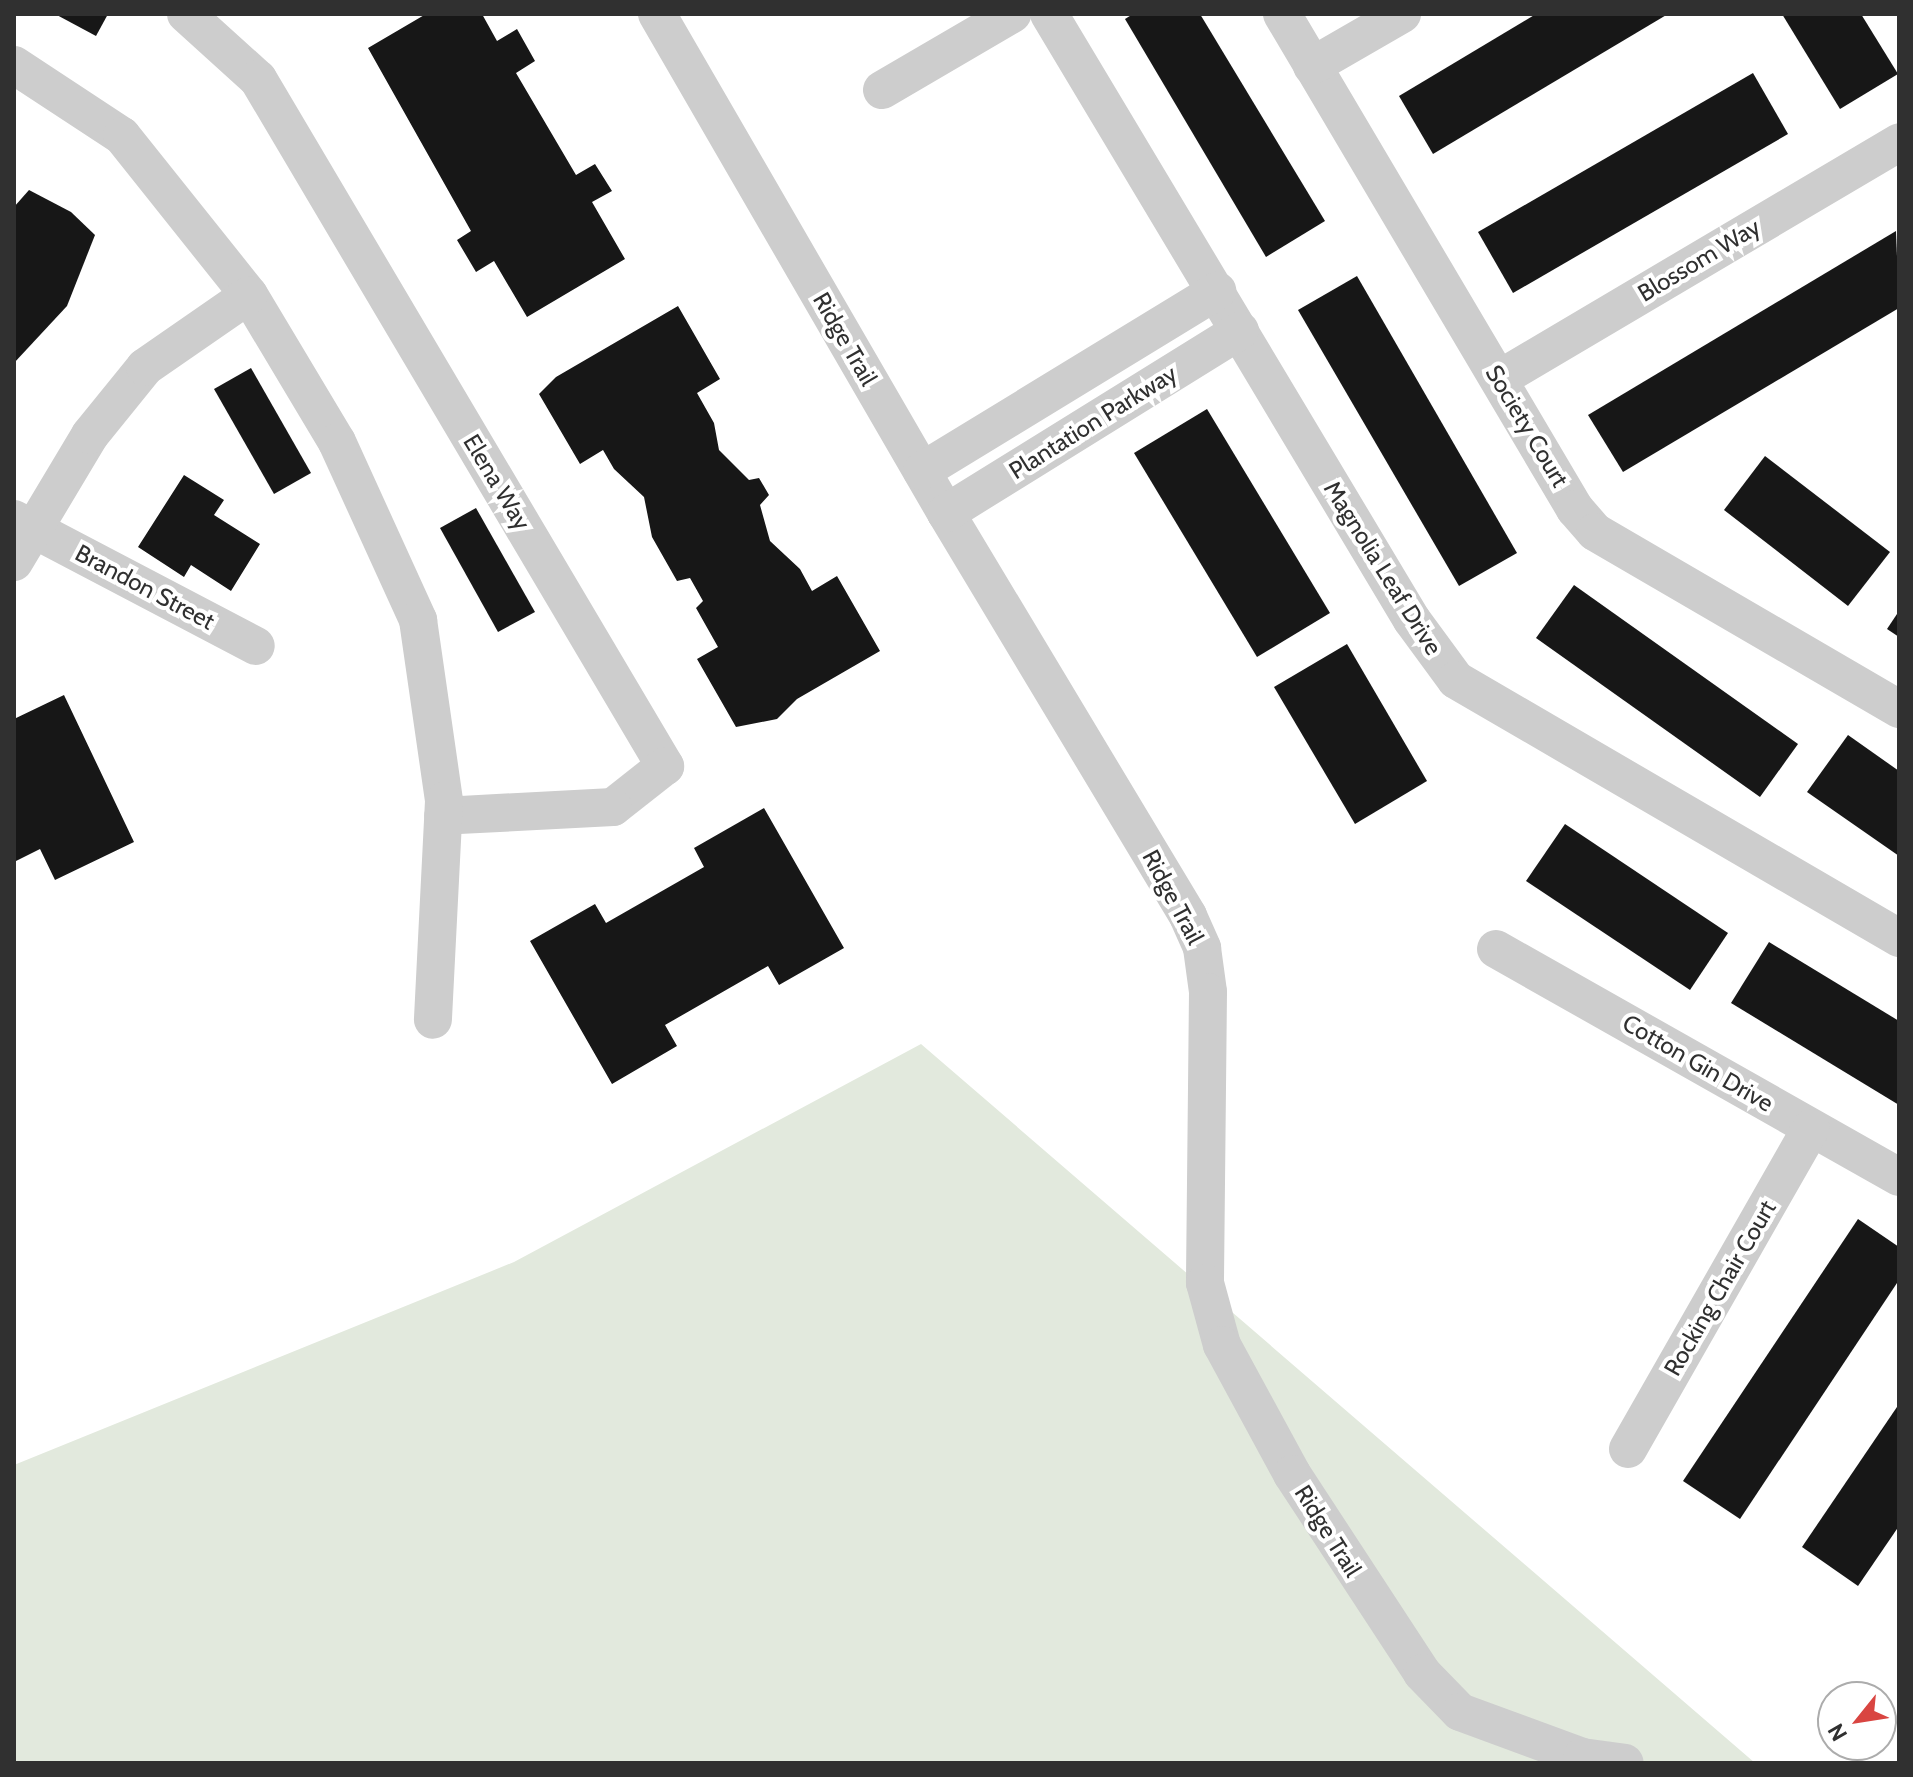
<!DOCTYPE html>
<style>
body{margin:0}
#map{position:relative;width:1913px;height:1777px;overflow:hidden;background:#fff;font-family:Cabin,sans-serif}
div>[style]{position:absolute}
.green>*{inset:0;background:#e2e9dd}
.building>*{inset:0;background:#171717}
.minor>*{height:38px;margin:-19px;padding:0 19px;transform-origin:19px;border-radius:19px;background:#cdcdcd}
span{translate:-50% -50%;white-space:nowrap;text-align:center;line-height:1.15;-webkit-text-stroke:8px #fff;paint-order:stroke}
.street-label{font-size:24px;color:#303030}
.frame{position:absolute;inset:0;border:16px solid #303030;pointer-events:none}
.north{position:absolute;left:1817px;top:1681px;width:80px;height:80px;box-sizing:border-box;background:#fff;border:2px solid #acacac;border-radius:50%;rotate:240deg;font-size:22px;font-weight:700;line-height:32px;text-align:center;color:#303030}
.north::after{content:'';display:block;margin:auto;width:28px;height:36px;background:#d94541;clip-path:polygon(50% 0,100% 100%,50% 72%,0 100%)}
</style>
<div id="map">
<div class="green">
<div style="clip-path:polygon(921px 1044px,1755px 1763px,14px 1763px,14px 1465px,514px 1262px)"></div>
</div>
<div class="building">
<div style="clip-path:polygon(55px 14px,108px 14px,96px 36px)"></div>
<div style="clip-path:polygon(426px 14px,482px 14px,497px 41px,517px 29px,535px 61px,516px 73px,576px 175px,595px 164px,612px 191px,592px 202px,625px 259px,527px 317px,494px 261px,476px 272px,457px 240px,471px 231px,368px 48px)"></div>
<div style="clip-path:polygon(1133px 14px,1200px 14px,1325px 221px,1266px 257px,1125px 19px)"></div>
<div style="clip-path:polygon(1536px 14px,1668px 14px,1433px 154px,1399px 96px)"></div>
<div style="clip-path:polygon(1782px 14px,1861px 14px,1898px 74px,1840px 109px)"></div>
<div style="clip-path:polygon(1753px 73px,1788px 134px,1513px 293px,1478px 232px)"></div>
<div style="clip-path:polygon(29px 190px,71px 212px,95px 235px,67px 306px,14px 363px,14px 207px)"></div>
<div style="clip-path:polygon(1896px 231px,1899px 308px,1623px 472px,1588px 415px)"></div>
<div style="clip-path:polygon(1357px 276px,1517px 553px,1459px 586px,1298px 310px)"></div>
<div style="clip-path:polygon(678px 306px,720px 379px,697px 393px,714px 423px,719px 450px,749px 480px,759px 478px,769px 495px,760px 505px,770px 541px,800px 569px,812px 591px,837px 576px,880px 651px,797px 699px,777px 719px,736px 727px,697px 659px,718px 647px,696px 608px,703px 601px,690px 578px,677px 581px,652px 537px,644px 497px,614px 469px,603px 450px,580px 464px,539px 394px,556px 377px)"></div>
<div style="clip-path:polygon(251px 368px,311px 473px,274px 494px,214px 389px)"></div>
<div style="clip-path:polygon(1207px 409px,1330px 613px,1257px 657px,1134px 453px)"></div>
<div style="clip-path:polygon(1765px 456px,1890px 552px,1848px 606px,1724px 510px)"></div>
<div style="clip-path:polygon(184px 475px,224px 500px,214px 515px,260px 544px,231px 591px,191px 565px,184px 577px,138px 547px)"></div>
<div style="clip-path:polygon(476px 508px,535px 612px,498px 632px,440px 528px)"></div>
<div style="clip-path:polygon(1574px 585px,1798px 744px,1760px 797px,1536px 638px)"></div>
<div style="clip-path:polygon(1899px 611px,1899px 637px,1887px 629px)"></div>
<div style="clip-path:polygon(1347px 644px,1427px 781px,1355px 824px,1274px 687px)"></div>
<div style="clip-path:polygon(64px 695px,134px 842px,55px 880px,40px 849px,14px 862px,14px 719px)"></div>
<div style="clip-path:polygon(1848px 735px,1899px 771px,1899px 856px,1807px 792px)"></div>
<div style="clip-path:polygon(764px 808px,844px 948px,779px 985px,768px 966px,665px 1025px,677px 1046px,612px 1084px,530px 941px,595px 904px,606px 923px,704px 867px,694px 848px)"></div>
<div style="clip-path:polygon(1565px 824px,1728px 933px,1690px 990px,1526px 881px)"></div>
<div style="clip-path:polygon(1769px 942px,1899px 1021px,1899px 1105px,1731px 1003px)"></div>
<div style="clip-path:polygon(1858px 1219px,1899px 1247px,1899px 1280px,1740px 1519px,1683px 1481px)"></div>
<div style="clip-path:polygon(1899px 1404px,1899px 1526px,1858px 1586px,1802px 1547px)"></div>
</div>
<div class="minor">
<div style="left:186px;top:14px;width:97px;rotate:42.1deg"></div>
<div style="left:258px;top:79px;width:799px;rotate:59.36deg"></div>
<div style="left:665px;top:766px;width:66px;rotate:141.7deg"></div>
<div style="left:613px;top:807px;width:170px;rotate:177deg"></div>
<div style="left:657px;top:14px;width:577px;rotate:59.92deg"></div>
<div style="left:946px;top:513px;width:470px;rotate:59deg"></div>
<div style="left:1188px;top:916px;width:35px;rotate:66deg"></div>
<div style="left:1202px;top:948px;width:44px;rotate:82.2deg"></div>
<div style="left:1208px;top:992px;width:291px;rotate:90.6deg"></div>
<div style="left:1205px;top:1283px;width:64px;rotate:74.7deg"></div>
<div style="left:1222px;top:1345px;width:147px;rotate:61.5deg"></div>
<div style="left:1292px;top:1474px;width:238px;rotate:56.8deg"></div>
<div style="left:1422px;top:1673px;width:54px;rotate:45.7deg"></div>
<div style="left:1460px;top:1712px;width:130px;rotate:20.2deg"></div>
<div style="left:1582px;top:1757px;width:43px;rotate:7.9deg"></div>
<div style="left:1049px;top:14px;width:706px;rotate:59.08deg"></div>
<div style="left:1412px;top:620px;width:74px;rotate:53.7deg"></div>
<div style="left:1456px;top:680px;width:513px;rotate:30.22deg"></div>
<div style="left:1282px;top:14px;width:575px;rotate:59.38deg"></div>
<div style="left:1575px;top:509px;width:30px;rotate:49deg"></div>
<div style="left:1595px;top:532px;width:352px;rotate:30.2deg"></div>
<div style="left:14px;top:65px;width:129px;rotate:33.3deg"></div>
<div style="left:122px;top:136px;width:203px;rotate:51.4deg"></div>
<div style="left:249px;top:295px;width:171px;rotate:59.1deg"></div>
<div style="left:337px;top:442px;width:196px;rotate:65.5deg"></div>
<div style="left:418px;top:620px;width:183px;rotate:81.8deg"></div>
<div style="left:444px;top:801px;width:219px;rotate:92.9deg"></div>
<div style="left:1312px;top:66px;width:104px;rotate:-30deg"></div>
<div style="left:882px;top:90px;width:151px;rotate:-30.3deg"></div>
<div style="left:1499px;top:379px;width:465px;rotate:-30.6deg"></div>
<div style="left:922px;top:471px;width:346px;rotate:-31.4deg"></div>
<div style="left:946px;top:513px;width:346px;rotate:-31.8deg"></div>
<div style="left:14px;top:519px;width:273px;rotate:27.7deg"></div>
<div style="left:14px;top:562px;width:148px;rotate:-59.1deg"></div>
<div style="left:90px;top:435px;width:87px;rotate:-51deg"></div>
<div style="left:145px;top:367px;width:126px;rotate:-34.7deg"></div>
<div style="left:1496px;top:949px;width:463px;rotate:29.5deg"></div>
<div style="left:1628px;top:1449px;width:369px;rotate:-60.3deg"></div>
</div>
<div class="street-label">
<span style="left:1699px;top:260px;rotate:-31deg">Blossom Way</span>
<span style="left:845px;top:339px;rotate:60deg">Ridge Trail</span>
<span style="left:1093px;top:422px;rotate:-32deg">Plantation Parkway</span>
<span style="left:1527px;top:426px;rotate:59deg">Society Court</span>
<span style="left:497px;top:482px;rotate:59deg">Elena Way</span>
<span style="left:1383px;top:568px;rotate:58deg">Magnolia Leaf Drive</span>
<span style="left:145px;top:587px;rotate:28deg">Brandon Street</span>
<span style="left:1173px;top:897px;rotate:62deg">Ridge Trail</span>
<span style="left:1698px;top:1063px;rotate:30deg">Cotton Gin Drive</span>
<span style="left:1720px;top:1288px;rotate:-60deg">Rocking Chair Court</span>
<span style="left:1328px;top:1531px;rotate:58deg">Ridge Trail</span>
</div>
<div class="frame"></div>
<div class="north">N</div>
</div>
